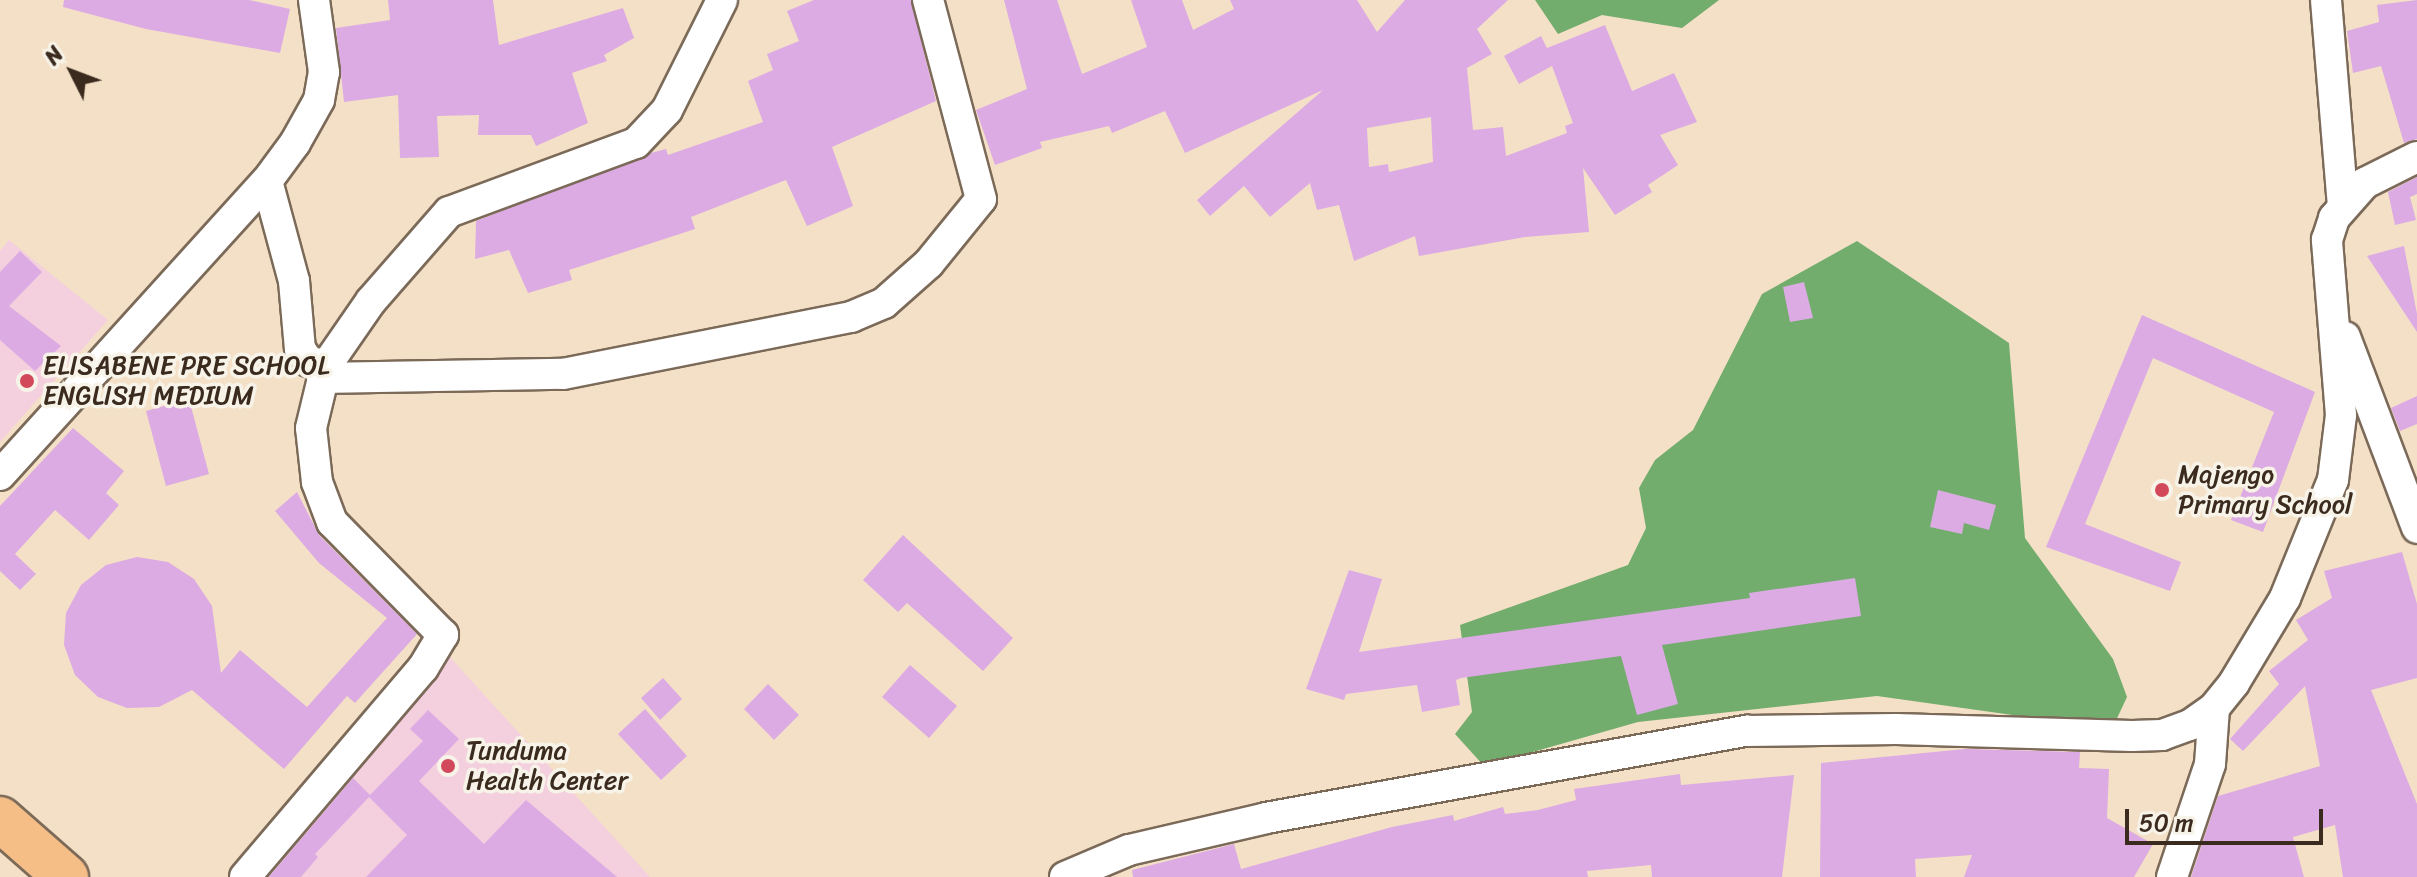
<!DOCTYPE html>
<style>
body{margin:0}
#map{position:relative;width:2417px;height:877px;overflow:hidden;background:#f4e0c7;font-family:Sriracha,sans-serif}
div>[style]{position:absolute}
.built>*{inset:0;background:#f4cfdd}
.forest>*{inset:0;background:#72ad6d}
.building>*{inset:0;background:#dcabe3}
.roads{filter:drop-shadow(2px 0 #7c6a59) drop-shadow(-2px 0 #7c6a59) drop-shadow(0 2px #7c6a59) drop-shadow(0 -2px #7c6a59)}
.minor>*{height:30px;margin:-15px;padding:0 15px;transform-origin:15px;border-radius:15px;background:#fff}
.trunk>*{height:44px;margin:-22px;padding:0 22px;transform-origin:22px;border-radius:22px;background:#f6be87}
.dots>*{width:22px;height:22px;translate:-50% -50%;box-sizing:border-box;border:4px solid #f7f3e8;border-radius:50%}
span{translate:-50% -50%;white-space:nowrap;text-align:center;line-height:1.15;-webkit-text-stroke:7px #f7f3e8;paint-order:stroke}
.poi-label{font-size:26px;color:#3b2a1e}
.left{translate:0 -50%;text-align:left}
.north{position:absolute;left:32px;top:32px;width:80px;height:80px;-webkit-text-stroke:6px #f7f3e8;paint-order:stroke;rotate:312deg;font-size:22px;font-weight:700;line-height:32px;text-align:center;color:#3b2a1e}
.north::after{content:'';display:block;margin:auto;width:28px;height:36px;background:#3b2a1e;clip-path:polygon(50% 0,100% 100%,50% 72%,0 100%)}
.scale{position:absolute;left:2125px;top:809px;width:198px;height:36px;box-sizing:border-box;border:4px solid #3b2a1e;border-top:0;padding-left:10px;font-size:24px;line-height:28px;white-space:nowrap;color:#3b2a1e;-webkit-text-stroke:6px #f7f3e8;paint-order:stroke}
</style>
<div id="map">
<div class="built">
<div style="clip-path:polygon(9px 240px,108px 320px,0 442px,0 251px)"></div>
<div style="clip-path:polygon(448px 655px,650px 877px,249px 877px)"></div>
</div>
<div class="forest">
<div style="clip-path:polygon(1535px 0,1719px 0,1682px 28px,1602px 15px,1558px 34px)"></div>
<div style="clip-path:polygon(1857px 241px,2009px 343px,2025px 538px,2113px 659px,2127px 697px,2112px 729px,1877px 696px,1638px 722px,1484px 766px,1455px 734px,1472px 712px,1460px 625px,1628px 565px,1646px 528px,1639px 488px,1655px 460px,1693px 430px,1762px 294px)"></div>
</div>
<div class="building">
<div style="clip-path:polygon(64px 0,249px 0,290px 9px,280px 53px,146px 29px,63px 7px)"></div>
<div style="clip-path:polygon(388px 0,493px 0,499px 45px,623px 8px,634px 38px,604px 55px,607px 61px,572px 73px,588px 123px,536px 146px,531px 135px,478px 135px,479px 115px,437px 116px,439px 157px,400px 158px,398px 95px,344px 102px,336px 28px,390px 20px)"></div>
<div style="clip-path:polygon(814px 0,911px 0,936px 101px,832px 147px,853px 206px,807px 226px,786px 180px,691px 217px,695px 229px,569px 270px,572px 280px,528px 293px,509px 250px,475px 259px,476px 221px,651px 153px,666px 149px,668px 155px,763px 122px,748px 81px,773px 70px,767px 54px,799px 41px,787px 11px)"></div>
<div style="clip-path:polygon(evenodd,1004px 0,1057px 0,1082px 74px,1147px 47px,1131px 0,1182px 0,1193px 30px,1234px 9px,1230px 0,1357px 0,1377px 32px,1405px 0,1508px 0,1477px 29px,1492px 54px,1467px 68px,1473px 130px,1503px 127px,1506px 156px,1567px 133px,1565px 126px,1573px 123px,1552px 66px,1519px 84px,1504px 56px,1541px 36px,1547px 48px,1605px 25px,1632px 91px,1674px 73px,1697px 122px,1660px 135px,1678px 165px,1648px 185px,1652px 192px,1615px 215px,1583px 168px,1589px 232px,1525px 237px,1419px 256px,1415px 236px,1354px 261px,1339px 205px,1317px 210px,1310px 183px,1270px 217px,1244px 186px,1210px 216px,1197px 200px,1323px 90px,1185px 153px,1165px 111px,1112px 133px,1109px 126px,1040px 142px,1042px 148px,995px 165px,976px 110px,1027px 89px,1004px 0,1431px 117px,1433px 162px,1389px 172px,1388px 164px,1369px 167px,1367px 128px,1431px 117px)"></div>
<div style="clip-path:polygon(2417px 0,2417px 139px,2404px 143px,2381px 66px,2353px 73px,2347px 31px,2379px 22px,2377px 5px)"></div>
<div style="clip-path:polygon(2417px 177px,2417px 194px,2410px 197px,2416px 220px,2395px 225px,2388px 192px)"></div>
<div style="clip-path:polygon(2404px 246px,2417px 314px,2417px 332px,2367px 256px)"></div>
<div style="clip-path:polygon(20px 251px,42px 272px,9px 306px,61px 346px,35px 371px,0 340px,0 272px)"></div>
<div style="clip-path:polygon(1804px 282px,1813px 318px,1790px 322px,1783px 287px)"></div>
<div style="clip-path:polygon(2142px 315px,2315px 392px,2263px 532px,2231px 520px,2274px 412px,2153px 358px,2085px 524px,2181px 562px,2170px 591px,2046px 547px)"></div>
<div style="clip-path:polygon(2417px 396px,2417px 424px,2400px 431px,2391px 408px)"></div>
<div style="clip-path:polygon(189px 399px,209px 474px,166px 486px,146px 411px)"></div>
<div style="clip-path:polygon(73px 428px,124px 471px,106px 493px,119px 505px,89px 540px,55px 510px,15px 554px,36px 574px,20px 590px,0 571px,0 506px)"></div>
<div style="clip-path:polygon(1938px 490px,1996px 505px,1989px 530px,1964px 523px,1962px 534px,1930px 527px)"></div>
<div style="clip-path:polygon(297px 492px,319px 535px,417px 634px,355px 703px,347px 696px,284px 769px,192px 690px,159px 707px,127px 708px,98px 697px,75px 675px,64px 645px,66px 613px,81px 585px,106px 565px,137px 557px,168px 562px,194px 579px,212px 606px,221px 673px,240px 650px,307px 707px,387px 618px,319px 563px,275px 511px)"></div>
<div style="clip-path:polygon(903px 535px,1013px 638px,983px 671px,907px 603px,898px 612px,863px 580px)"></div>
<div style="clip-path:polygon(2402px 552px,2417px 604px,2417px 678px,2371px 690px,2417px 804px,2417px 877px,2343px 877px,2335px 825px,2293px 837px,2304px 877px,2191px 877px,2218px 796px,2320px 766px,2305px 686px,2243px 751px,2230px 739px,2279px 684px,2269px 671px,2308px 640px,2296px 620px,2332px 598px,2324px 571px)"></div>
<div style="clip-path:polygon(1349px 570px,1382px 579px,1359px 652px,1750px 598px,1749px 593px,1855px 578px,1861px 616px,1662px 645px,1678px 704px,1637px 715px,1621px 656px,1461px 678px,1456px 680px,1460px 705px,1422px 712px,1417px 685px,1346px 694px,1344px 700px,1306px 689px)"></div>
<div style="clip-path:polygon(910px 665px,957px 706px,929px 738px,882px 697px)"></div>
<div style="clip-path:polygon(663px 678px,682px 699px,660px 720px,641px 698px)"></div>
<div style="clip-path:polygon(768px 684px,799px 715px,774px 740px,744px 709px)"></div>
<div style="clip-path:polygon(645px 709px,687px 756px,661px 780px,618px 734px)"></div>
<div style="clip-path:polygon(428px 710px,459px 739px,419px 781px,484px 844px,526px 800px,617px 877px,366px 877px,407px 835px,369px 797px,315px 854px,318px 857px,301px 877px,269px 877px,353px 778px,370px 795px,423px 741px,410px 729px)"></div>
<div style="clip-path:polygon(1965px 749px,2080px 752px,2079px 768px,2109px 769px,2107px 818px,2153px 844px,2134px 877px,1964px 877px,1972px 855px,1915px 859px,1916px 877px,1820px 877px,1821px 763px)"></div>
<div style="clip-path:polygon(1680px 774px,1681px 785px,1794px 775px,1782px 877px,1652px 877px,1651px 865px,1587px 871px,1588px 877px,1133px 877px,1132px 870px,1234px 844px,1241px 869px,1392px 827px,1453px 815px,1454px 821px,1503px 807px,1505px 814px,1538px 810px,1576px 800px,1574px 789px)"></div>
</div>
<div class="roads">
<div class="minor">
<div style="left:2326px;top:0;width:206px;rotate:85.3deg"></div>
<div style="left:267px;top:181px;width:104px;rotate:74.9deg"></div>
<div style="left:294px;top:281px;width:68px;rotate:85deg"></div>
<div style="left:300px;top:349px;width:14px;rotate:56deg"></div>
<div style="left:308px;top:361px;width:19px;rotate:16deg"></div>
<div style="left:2345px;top:337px;width:204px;rotate:69.3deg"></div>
<div style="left:322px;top:378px;width:241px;rotate:-1deg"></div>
<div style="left:563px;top:374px;width:294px;rotate:-11.2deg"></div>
<div style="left:851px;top:317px;width:36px;rotate:-23deg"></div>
<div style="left:884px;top:303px;width:60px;rotate:-41.6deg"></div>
<div style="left:929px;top:263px;width:82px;rotate:-50.9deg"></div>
<div style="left:981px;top:199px;width:206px;rotate:-104.9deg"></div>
<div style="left:0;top:475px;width:397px;rotate:-47.8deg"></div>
<div style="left:267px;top:181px;width:47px;rotate:-53.6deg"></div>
<div style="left:295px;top:143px;width:49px;rotate:-60.8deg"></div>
<div style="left:319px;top:100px;width:28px;rotate:-80deg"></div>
<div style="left:324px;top:72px;width:73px;rotate:-97.9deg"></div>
<div style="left:245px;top:877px;width:275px;rotate:-49.6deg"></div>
<div style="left:423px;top:668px;width:39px;rotate:-59deg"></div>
<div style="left:443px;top:635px;width:158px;rotate:-134.5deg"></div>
<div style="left:332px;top:522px;width:43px;rotate:-110.6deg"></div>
<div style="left:317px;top:482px;width:54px;rotate:-96.3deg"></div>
<div style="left:311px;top:428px;width:64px;rotate:-76.4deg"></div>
<div style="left:326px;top:366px;width:79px;rotate:-55.3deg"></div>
<div style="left:371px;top:301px;width:118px;rotate:-48.8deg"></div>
<div style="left:449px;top:212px;width:199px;rotate:-20.3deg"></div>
<div style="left:636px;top:143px;width:45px;rotate:-46.8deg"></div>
<div style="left:667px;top:110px;width:123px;rotate:-63.4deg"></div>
<div style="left:1065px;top:877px;width:69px;rotate:-22.9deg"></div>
<div style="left:1129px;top:850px;width:141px;rotate:-13.1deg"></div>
<div style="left:1266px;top:818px;width:489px;rotate:-10.3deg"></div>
<div style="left:1747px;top:731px;width:149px;rotate:-0.8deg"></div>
<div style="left:1896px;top:729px;width:236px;rotate:1.7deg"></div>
<div style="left:2132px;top:736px;width:30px;rotate:-2deg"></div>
<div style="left:2162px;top:735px;width:30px;rotate:-20deg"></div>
<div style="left:2190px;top:725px;width:29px;rotate:-35deg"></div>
<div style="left:2214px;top:708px;width:32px;rotate:-51deg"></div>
<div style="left:2234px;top:683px;width:99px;rotate:-59deg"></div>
<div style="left:2285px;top:598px;width:127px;rotate:-67.9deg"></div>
<div style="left:2333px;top:480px;width:65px;rotate:-83deg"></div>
<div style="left:2341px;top:415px;width:176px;rotate:-94.6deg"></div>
<div style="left:2327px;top:240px;width:23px;rotate:-72deg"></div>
<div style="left:2334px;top:218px;width:47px;rotate:-48.5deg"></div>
<div style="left:2365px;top:183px;width:58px;rotate:-26.6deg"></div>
<div style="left:2172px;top:877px;width:119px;rotate:-71.4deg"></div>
<div style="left:2210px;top:764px;width:56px;rotate:-85.9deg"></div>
</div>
<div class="trunk">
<div style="left:0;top:819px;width:88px;rotate:41.3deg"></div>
</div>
</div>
<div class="dots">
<div style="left:27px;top:381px;background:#d1495b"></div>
<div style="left:2162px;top:490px;background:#d1495b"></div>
<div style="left:448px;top:766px;background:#d1495b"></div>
</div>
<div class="poi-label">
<span class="left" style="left:43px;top:381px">ELISABENE PRE SCHOOL<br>ENGLISH MEDIUM</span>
<span class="left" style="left:2178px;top:490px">Majengo<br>Primary School</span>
<span class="left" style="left:466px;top:766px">Tunduma<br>Health Center</span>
</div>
<div class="north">N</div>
<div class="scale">50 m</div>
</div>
